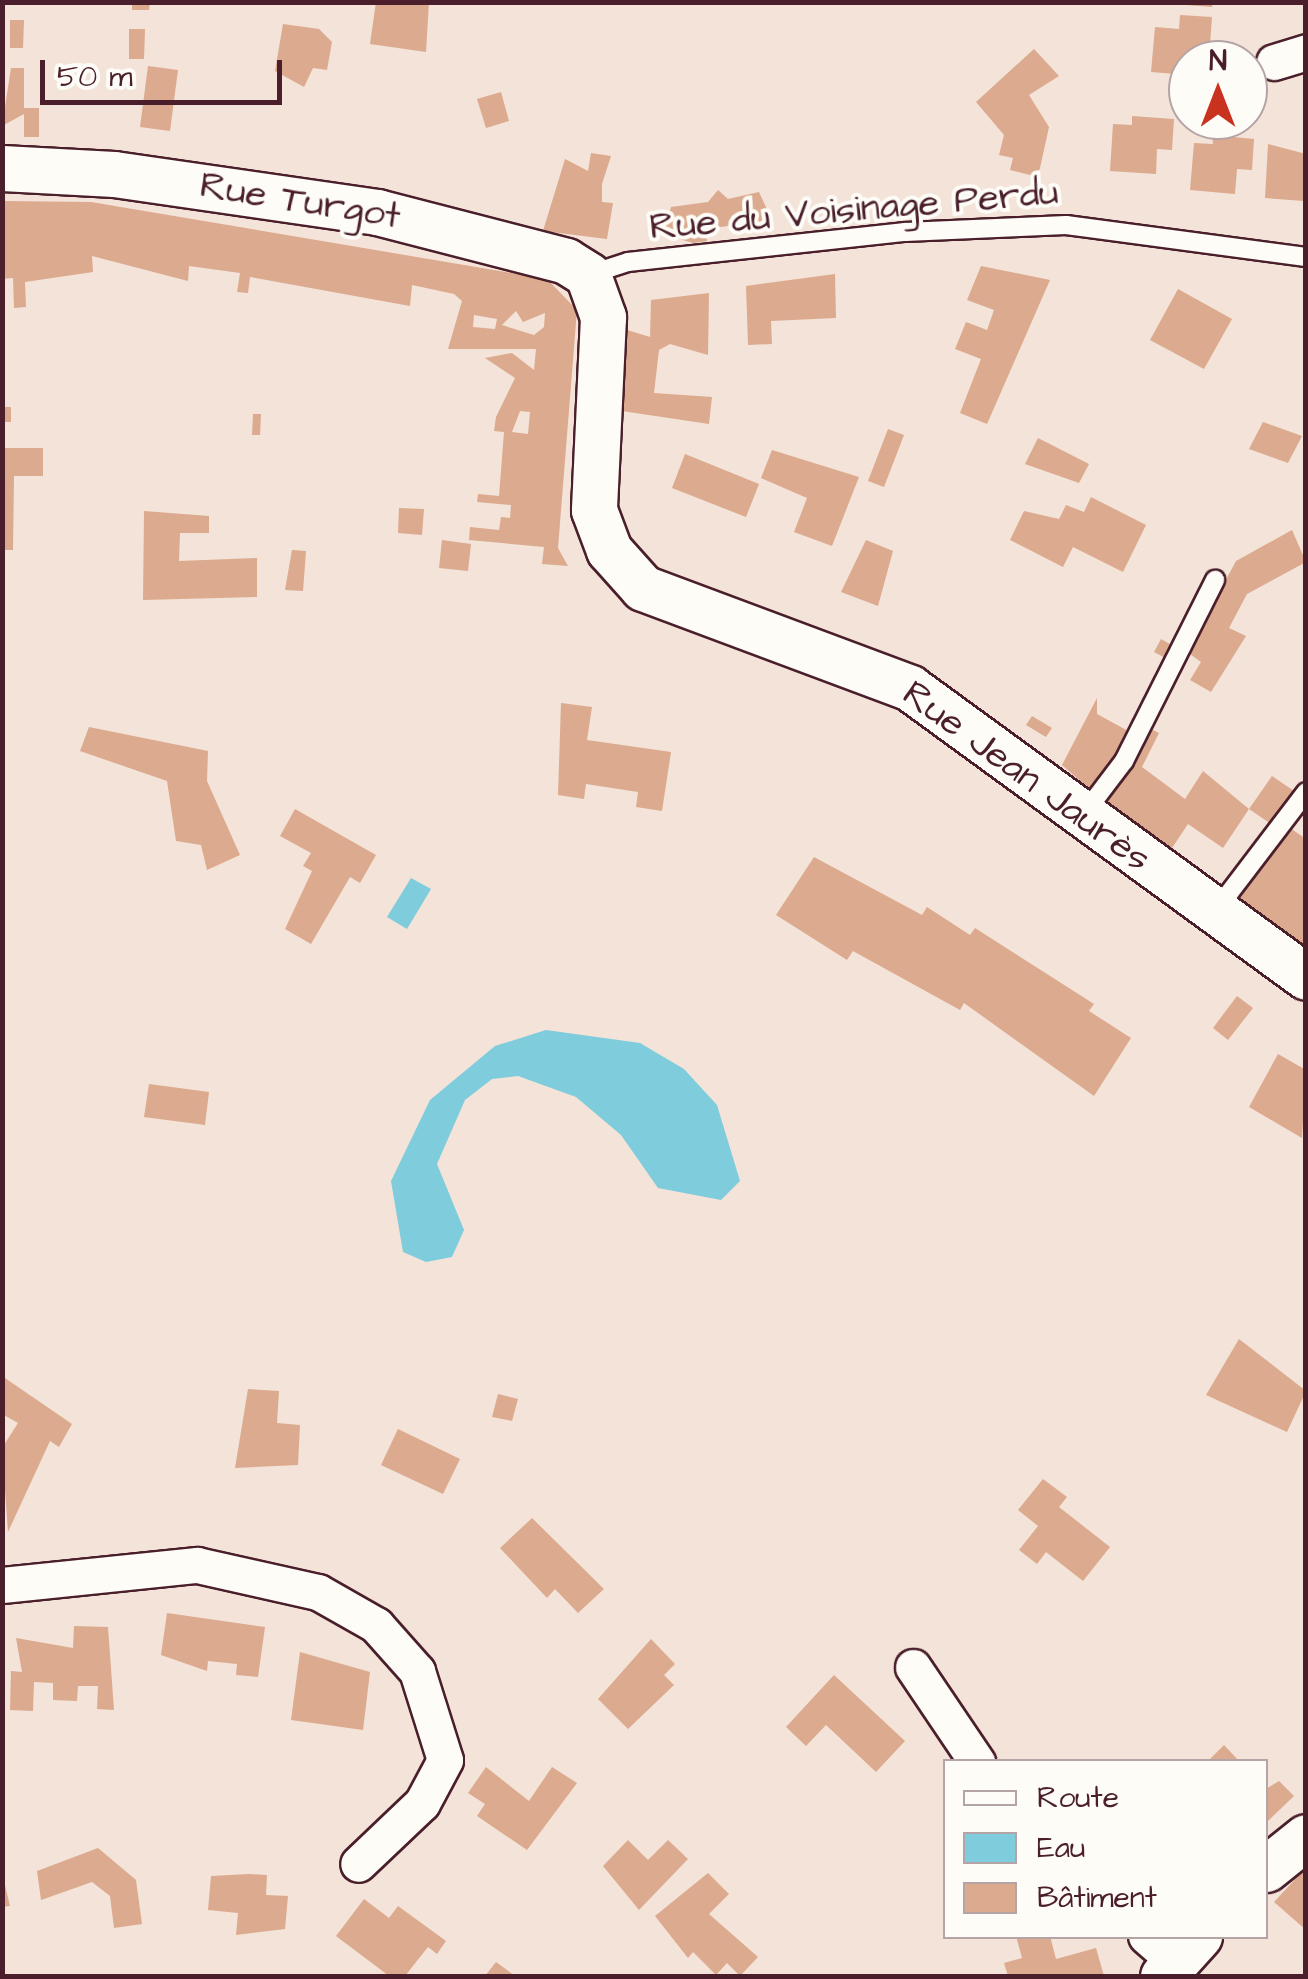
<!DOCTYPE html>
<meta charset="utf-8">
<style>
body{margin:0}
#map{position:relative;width:1308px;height:1979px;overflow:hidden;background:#f3e3d8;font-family:"Architects Daughter",sans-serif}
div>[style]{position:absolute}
.water>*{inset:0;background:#7eccdc}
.building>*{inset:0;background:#dcaa8e}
.roads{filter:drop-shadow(2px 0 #4a1f2b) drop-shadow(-2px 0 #4a1f2b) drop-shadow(0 2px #4a1f2b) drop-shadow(0 -2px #4a1f2b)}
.service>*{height:18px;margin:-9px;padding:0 9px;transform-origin:9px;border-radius:9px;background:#fdfcf7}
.minor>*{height:35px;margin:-17.5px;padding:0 17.5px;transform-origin:17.5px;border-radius:17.5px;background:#fdfcf7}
.tertiary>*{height:45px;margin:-22.5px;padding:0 22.5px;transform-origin:22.5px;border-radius:22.5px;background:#fdfcf7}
span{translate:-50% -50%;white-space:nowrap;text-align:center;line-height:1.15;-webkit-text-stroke:8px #fdfcf7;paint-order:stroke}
.street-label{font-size:38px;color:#4a1f2b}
.frame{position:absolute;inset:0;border:5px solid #4a1f2b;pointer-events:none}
.legend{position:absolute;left:943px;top:1759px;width:325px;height:180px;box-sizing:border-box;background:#fdfcf7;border:2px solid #b5a4a5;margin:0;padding:12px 18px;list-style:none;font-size:30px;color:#4a1f2b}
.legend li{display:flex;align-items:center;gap:20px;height:50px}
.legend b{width:50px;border:2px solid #b5a4a5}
.north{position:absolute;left:1168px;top:40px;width:100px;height:100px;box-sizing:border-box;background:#fdfcf7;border:2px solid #b5a4a5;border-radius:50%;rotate:0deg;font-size:28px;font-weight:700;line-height:40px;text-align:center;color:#4a1f2b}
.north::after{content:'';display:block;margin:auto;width:35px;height:45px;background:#c8321e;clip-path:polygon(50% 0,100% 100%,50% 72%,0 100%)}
.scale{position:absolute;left:40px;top:60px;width:242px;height:45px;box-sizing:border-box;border:5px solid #4a1f2b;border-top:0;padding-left:12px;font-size:30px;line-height:35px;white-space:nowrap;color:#4a1f2b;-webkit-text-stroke:8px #fdfcf7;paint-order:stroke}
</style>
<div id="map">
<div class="water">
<div style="clip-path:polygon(411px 878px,431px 889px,407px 929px,387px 917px)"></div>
<div style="clip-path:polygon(546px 1030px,640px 1043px,684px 1069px,717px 1105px,740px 1181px,721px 1200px,658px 1188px,621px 1135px,576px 1097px,518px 1076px,492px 1079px,465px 1100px,437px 1164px,464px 1230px,452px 1257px,426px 1262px,403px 1252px,391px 1181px,430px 1100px,495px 1046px)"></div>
</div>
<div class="building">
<div style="clip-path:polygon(132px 2px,150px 2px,149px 10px,132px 10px)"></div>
<div style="clip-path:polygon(376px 2px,429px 2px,426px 52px,370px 44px)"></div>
<div style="clip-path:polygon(1186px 2px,1213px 2px,1212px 7px,1186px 5px)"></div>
<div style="clip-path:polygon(1180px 15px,1212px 17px,1209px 59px,1188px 60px,1188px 75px,1151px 72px,1155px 27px,1179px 29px)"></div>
<div style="clip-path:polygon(10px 20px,24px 20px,23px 48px,10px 48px)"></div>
<div style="clip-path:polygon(283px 24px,319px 29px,332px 42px,327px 70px,313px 68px,304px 87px,275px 71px)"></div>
<div style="clip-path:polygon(129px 29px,145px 29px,144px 59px,129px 59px)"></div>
<div style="clip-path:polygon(1034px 49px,1059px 76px,1029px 95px,1049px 127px,1038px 177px,1010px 170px,1013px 158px,999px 155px,1004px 135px,976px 102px)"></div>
<div style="clip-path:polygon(148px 66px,178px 70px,170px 131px,140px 127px)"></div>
<div style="clip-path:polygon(11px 68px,24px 68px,24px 108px,39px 108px,39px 137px,24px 137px,24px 114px,2px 126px)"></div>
<div style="clip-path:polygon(501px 92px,509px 121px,486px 128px,477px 99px)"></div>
<div style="clip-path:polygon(1132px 116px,1174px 119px,1172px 150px,1157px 149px,1156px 174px,1110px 171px,1113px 124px,1132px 125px)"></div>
<div style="clip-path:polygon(1212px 135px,1254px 139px,1252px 170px,1237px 169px,1235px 194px,1190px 190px,1194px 143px,1213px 144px)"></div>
<div style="clip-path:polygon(1268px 144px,1306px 154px,1304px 201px,1265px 198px)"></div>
<div style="clip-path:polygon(591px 153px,611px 156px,602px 184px,602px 202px,613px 203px,607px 239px,543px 231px,565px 159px,588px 171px)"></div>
<div style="clip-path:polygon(718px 190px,728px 199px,759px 192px,772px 220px,706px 229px,707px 241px,693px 243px,663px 234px,671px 207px,708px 202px)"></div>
<div style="clip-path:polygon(evenodd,3px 201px,91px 202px,547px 279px,577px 310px,558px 548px,568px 566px,542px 564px,544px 547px,469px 540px,470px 527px,499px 530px,501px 517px,510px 518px,511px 505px,477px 502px,478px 494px,499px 496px,504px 432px,494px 431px,496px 417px,515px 378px,485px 358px,512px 353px,534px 370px,536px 349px,448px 349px,462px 301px,454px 294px,412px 285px,410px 306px,250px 277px,248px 293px,237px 292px,240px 273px,189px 266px,188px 281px,92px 256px,93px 272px,25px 282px,26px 307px,14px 308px,13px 278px,2px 279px,3px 201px,516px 311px,523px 322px,545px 313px,544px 327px,534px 335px,502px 325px,516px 311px,3px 201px,474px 315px,497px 319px,495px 329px,473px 327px,474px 315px,3px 201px,520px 411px,530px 412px,528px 434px,512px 432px,520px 411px)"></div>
<div style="clip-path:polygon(981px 266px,1050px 280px,987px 424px,960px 413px,981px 359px,955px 349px,966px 322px,987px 330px,994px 310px,967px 300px)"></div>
<div style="clip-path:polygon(835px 274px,836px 318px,771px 321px,772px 344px,748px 345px,746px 286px)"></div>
<div style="clip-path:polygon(1178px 289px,1232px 319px,1204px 369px,1150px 340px)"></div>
<div style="clip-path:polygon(709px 293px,708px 355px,670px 344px,659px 350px,654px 393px,712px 397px,709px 424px,615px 410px,624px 329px,650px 337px,651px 300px)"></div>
<div style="clip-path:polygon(2px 407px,11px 407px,11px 422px,2px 422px)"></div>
<div style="clip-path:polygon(253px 414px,261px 414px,260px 435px,252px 435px)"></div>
<div style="clip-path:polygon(1263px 422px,1302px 436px,1288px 463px,1249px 449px)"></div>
<div style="clip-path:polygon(888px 429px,904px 435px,884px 487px,868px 481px)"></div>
<div style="clip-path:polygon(1038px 438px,1089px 464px,1079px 483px,1025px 464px)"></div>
<div style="clip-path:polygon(2px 448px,43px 448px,43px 476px,14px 476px,13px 550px,2px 550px)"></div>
<div style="clip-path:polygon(772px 450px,859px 477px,832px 546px,794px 532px,807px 498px,761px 478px)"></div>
<div style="clip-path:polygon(685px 454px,759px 484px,746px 517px,672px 488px)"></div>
<div style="clip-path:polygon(1091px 497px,1146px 525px,1123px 572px,1073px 547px,1063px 567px,1010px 540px,1024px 511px,1059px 519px,1066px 505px,1084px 512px)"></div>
<div style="clip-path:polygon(399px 508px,424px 509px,422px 535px,398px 533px)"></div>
<div style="clip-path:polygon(144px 511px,209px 516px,209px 533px,180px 533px,179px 561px,257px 558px,257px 597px,143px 600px)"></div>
<div style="clip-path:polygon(1292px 530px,1306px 562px,1247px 594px,1229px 628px,1246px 636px,1211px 692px,1190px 680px,1201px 662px,1187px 652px,1236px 561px)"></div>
<div style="clip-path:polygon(442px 540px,471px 544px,468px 571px,439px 568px)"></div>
<div style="clip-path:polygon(866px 540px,893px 551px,878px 606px,841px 592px)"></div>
<div style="clip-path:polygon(292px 550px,306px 551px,303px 591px,285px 590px)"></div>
<div style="clip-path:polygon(1161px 639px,1177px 648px,1171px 661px,1154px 652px)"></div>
<div style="clip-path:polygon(1097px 698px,1097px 714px,1130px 732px,1093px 792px,1062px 765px)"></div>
<div style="clip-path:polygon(561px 703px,592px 707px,587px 740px,671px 752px,662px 811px,636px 807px,638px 792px,586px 784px,584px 799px,558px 795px)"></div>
<div style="clip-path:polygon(1032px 716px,1052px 728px,1046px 737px,1026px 725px)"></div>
<div style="clip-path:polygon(89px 727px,208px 751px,207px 781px,240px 855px,207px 870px,201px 845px,176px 841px,167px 781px,80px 751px)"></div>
<div style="clip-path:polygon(1149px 728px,1159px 733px,1142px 767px,1185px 799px,1203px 771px,1249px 809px,1272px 776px,1294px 791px,1271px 824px,1249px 809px,1223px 848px,1188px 824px,1170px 851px,1103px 801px)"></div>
<div style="clip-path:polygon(295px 809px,376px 855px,360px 883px,350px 877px,311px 944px,285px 929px,312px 871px,303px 866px,311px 853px,280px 836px)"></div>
<div style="clip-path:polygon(1290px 828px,1306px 839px,1306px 947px,1237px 900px)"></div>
<div style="clip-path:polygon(814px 857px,922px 915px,927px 907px,970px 935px,975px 928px,1094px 1004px,1089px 1011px,1131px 1038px,1094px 1096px,964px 1003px,960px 1010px,853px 951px,847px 960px,776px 915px)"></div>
<div style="clip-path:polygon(1237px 996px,1253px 1008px,1228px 1040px,1213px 1028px)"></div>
<div style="clip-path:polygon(1278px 1054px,1306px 1070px,1302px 1138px,1249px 1107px)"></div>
<div style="clip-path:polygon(149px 1084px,209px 1092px,205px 1125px,144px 1117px)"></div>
<div style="clip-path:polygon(1239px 1339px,1306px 1391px,1287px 1432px,1206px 1395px)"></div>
<div style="clip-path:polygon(2px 1376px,72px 1424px,59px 1447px,50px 1441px,8px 1532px,2px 1448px,18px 1423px,2px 1414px)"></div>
<div style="clip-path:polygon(248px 1389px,279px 1391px,277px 1423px,300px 1425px,298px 1465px,235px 1468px)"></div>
<div style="clip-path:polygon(498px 1394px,518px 1399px,512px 1421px,492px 1417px)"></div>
<div style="clip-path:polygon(398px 1429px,460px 1459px,443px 1494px,381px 1465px)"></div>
<div style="clip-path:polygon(1043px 1479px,1067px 1497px,1059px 1507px,1110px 1547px,1083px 1581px,1046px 1552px,1037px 1564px,1019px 1550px,1038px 1526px,1018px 1510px)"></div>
<div style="clip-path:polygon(532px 1518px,604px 1589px,578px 1613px,555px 1589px,547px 1598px,500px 1548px)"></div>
<div style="clip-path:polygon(167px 1613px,265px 1627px,258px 1677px,236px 1675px,237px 1664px,208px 1661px,207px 1671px,161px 1655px)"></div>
<div style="clip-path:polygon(74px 1626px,108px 1627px,114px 1710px,97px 1709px,98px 1686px,78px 1686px,77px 1701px,53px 1700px,53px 1683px,34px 1682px,33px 1711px,10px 1710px,11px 1671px,22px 1672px,16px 1638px,73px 1648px)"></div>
<div style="clip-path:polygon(651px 1639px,675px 1664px,664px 1675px,674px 1685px,628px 1729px,598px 1699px)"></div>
<div style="clip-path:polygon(300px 1652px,370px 1672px,363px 1730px,291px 1720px)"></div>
<div style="clip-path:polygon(834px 1675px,905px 1741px,876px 1772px,826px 1725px,806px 1746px,786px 1727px)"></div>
<div style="clip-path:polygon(1224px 1745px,1240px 1762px,1207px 1762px)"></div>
<div style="clip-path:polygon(486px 1767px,529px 1801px,552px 1767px,577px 1783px,527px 1850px,477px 1816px,485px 1804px,468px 1793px)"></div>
<div style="clip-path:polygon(1279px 1781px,1294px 1796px,1268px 1821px,1266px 1789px)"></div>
<div style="clip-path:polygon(628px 1840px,648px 1860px,668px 1840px,688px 1859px,639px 1910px,603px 1866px)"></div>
<div style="clip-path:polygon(98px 1848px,136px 1880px,142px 1924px,114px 1928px,110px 1896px,92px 1882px,41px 1900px,37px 1871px)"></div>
<div style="clip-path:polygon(1302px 1872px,1306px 1875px,1306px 1930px,1274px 1902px)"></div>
<div style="clip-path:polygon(2px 1873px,10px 1906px,2px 1907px)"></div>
<div style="clip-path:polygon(708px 1873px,729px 1894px,709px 1914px,758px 1957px,740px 1976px,727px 1963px,716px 1975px,693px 1952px,688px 1958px,655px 1916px)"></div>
<div style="clip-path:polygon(249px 1874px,267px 1875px,266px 1895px,288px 1896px,285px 1929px,236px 1935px,238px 1913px,208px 1910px,211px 1876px)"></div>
<div style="clip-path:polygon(364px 1899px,389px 1918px,398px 1906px,446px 1941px,437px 1954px,428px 1947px,405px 1976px,389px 1976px,336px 1936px)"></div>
<div style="clip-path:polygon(1016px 1936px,1050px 1936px,1056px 1959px,1096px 1948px,1104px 1976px,1008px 1976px,1004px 1963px,1022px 1958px)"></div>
<div style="clip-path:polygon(496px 1962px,515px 1976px,485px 1976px)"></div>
</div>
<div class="roads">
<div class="service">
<div style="left:588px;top:275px;width:42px;rotate:-18deg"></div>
<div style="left:628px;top:262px;width:279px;rotate:-6.2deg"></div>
<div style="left:905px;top:232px;width:161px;rotate:-2.5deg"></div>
<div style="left:1066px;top:225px;width:242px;rotate:7.6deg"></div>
<div style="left:1083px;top:815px;width:68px;rotate:-52.8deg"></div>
<div style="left:1124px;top:761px;width:203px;rotate:-63.3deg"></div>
<div style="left:1217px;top:909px;width:147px;rotate:-52.7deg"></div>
</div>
<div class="minor">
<div style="left:1274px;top:62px;width:34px;rotate:-17deg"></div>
<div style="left:2px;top:1585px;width:196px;rotate:-5.9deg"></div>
<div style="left:197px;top:1565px;width:124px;rotate:12.6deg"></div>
<div style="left:318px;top:1592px;width:67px;rotate:29.6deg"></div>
<div style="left:376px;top:1625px;width:62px;rotate:48.3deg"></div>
<div style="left:417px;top:1671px;width:93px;rotate:72.5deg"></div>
<div style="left:445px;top:1760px;width:49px;rotate:118.1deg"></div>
<div style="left:422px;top:1803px;width:88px;rotate:136.4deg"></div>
<div style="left:913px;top:1667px;width:115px;rotate:56deg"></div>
<div style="left:1146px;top:1936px;width:40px;rotate:41deg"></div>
</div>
<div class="tertiary">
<div style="left:2px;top:168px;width:112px;rotate:3.1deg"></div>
<div style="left:114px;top:174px;width:266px;rotate:8.2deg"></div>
<div style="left:377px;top:212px;width:195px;rotate:14.5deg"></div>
<div style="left:566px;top:261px;width:26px;rotate:32deg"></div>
<div style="left:588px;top:275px;width:45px;rotate:70.3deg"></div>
<div style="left:603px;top:317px;width:193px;rotate:92.7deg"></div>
<div style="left:594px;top:510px;width:43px;rotate:69.4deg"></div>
<div style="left:609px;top:550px;width:51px;rotate:48.2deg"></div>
<div style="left:643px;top:588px;width:285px;rotate:20.5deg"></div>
<div style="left:910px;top:688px;width:490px;rotate:36.1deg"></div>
<div style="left:1266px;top:1869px;width:51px;rotate:-38.7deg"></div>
<div style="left:1163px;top:1976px;width:54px;rotate:-48deg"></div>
</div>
</div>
<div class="street-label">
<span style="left:300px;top:202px;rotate:9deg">Rue Turgot</span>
<span style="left:854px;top:211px;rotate:-5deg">Rue du Voisinage Perdu</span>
<span style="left:1026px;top:777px;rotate:36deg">Rue Jean Jaurès</span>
</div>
<div class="frame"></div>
<ul class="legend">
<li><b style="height:12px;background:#fdfcf7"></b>Route</li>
<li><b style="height:28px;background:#7eccdc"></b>Eau</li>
<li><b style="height:28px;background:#dcaa8e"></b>Bâtiment</li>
</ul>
<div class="north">N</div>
<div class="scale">50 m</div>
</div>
